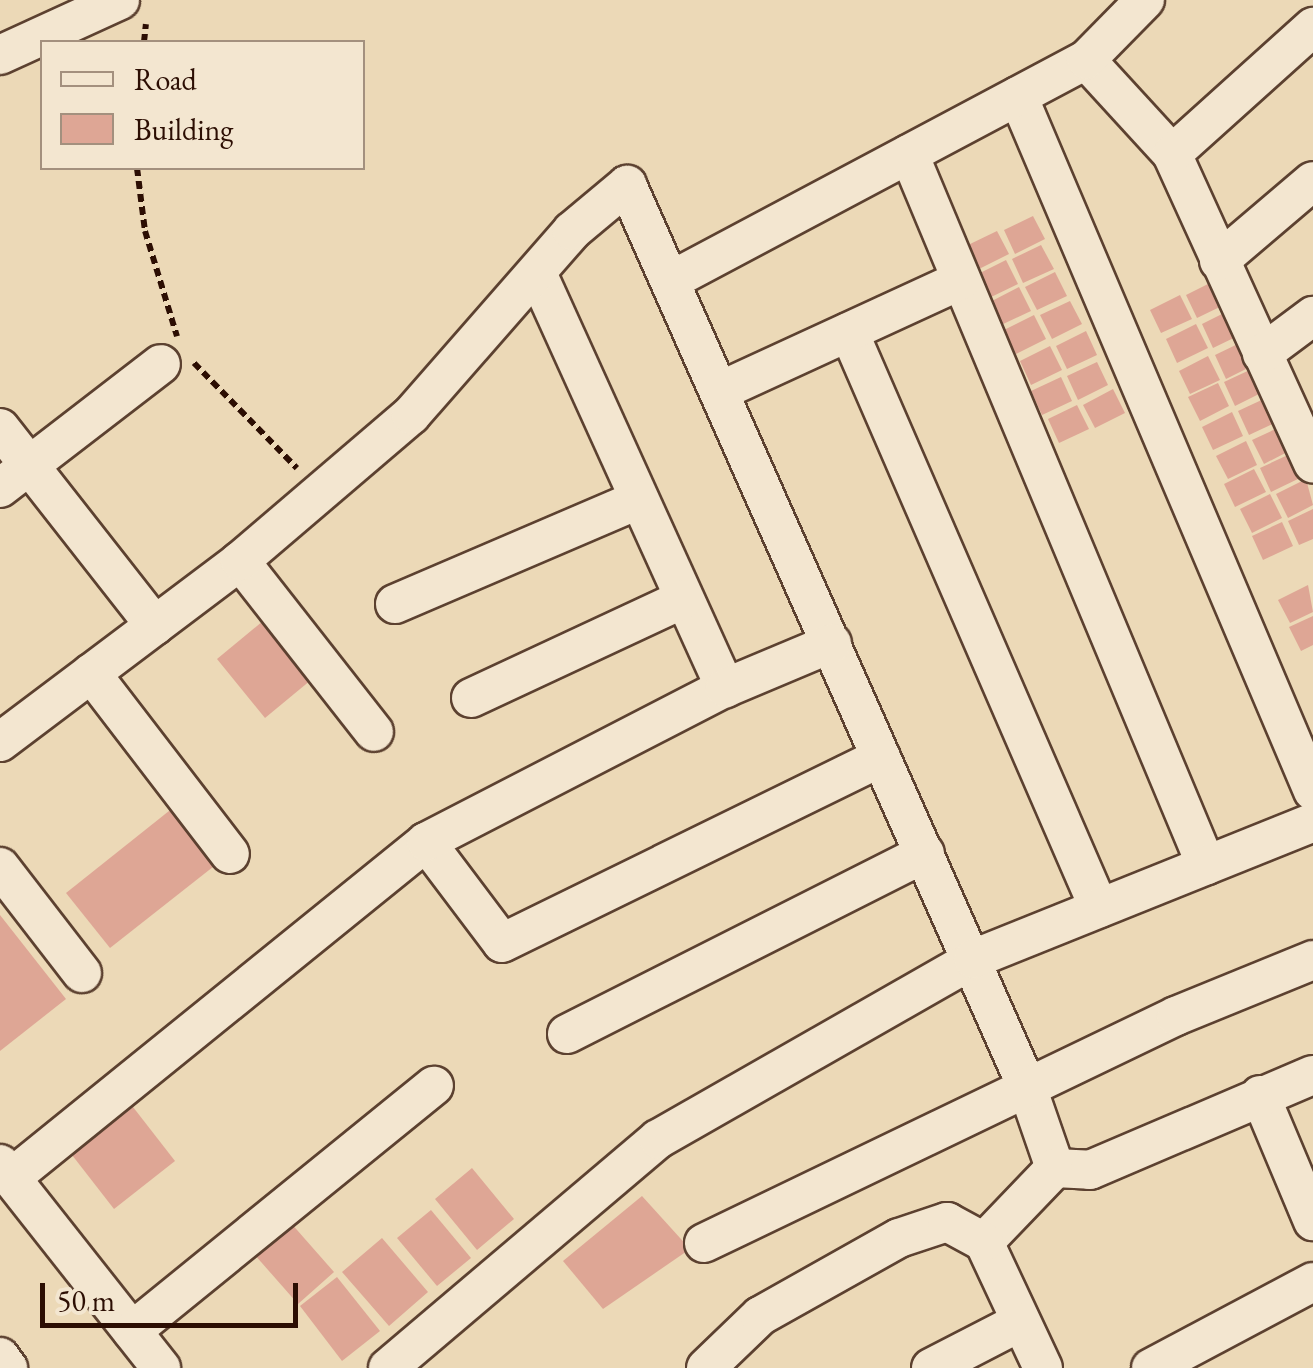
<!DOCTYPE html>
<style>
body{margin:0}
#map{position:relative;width:1313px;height:1368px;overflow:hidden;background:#ecd9b7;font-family:"EB Garamond",serif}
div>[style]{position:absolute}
.building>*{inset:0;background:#dea695}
.path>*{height:6px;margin-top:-3px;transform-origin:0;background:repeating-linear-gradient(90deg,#2c0e03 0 8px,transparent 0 13px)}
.roads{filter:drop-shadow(2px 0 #5c4130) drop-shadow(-2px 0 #5c4130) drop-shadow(0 2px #5c4130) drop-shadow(0 -2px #5c4130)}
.minor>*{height:38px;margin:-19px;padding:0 19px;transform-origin:19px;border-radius:19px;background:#f3e6d0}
span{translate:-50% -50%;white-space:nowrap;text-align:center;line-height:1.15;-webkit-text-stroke:10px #f3e6d0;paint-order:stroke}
.legend{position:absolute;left:40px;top:40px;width:325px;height:130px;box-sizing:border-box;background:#f3e6d0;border:2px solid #a3907e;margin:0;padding:12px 18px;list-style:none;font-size:30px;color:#2c0e03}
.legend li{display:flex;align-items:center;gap:20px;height:50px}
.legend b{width:50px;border:2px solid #a3907e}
.scale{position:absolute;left:40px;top:1283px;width:258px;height:45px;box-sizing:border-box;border:5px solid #2c0e03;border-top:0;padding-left:12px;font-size:30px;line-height:35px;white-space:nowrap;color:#2c0e03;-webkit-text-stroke:8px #f3e6d0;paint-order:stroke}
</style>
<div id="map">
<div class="building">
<div style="clip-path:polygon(1033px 216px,1045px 239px,1015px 254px,1004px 230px)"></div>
<div style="clip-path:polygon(997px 231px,1009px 254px,979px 269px,968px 245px)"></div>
<div style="clip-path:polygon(1041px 245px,1054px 269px,1023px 283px,1012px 259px)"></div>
<div style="clip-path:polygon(1006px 260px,1018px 284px,987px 299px,976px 275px)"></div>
<div style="clip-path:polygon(1055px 272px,1067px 296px,1037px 310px,1025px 287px)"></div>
<div style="clip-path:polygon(1216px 280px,1228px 303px,1197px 318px,1186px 295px)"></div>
<div style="clip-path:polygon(1019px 287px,1031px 311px,1001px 325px,990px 302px)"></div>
<div style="clip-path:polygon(1180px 295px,1192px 319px,1161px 333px,1150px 310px)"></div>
<div style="clip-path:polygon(1070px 301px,1082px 324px,1052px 339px,1040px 315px)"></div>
<div style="clip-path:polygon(1232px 309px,1244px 333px,1213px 348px,1202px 324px)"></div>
<div style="clip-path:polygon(1034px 315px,1046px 339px,1016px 354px,1004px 330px)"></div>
<div style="clip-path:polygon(1196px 324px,1208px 348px,1177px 363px,1166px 339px)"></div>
<div style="clip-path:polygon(1086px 331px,1097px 355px,1067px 369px,1056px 346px)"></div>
<div style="clip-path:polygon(1244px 341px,1256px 364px,1226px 379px,1215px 355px)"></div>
<div style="clip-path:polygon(1050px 346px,1062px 370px,1031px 385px,1020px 361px)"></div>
<div style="clip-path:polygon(1208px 356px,1220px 380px,1190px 394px,1179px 371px)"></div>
<div style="clip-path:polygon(1097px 362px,1108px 385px,1078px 400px,1067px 376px)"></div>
<div style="clip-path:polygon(1254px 368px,1265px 391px,1235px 406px,1224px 382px)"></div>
<div style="clip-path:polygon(1061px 377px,1072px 401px,1042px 415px,1031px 391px)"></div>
<div style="clip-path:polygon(1218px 383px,1229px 406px,1200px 421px,1188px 397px)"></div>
<div style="clip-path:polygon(1113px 389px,1125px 413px,1095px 428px,1083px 405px)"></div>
<div style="clip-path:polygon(1268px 397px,1279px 421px,1249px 435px,1238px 411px)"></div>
<div style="clip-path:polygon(1077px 405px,1089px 429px,1059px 443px,1048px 419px)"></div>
<div style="clip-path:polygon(1232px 412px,1243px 436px,1213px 450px,1202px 427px)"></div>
<div style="clip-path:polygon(1282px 426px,1293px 449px,1264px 464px,1252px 440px)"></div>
<div style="clip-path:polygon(1246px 441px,1257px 465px,1228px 479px,1216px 456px)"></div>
<div style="clip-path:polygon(1290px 454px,1302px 477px,1271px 492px,1260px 468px)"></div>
<div style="clip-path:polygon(1254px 469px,1266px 492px,1235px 507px,1224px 484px)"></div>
<div style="clip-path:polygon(1306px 479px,1313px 505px,1288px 518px,1276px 494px)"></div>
<div style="clip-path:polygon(1270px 494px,1282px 518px,1252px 533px,1240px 509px)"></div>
<div style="clip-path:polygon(1313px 509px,1313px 539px,1299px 545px,1288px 521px)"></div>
<div style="clip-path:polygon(1282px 522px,1293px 546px,1263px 560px,1252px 536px)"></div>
<div style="clip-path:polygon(1308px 585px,1313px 612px,1290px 623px,1278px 600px)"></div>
<div style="clip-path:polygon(269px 616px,317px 675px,265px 718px,217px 659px)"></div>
<div style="clip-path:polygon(1313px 616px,1313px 645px,1301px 651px,1289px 627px)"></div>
<div style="clip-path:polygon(174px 807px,218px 863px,110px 948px,66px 893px)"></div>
<div style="clip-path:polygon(0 915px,66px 999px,0 1051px)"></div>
<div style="clip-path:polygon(133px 1107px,175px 1161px,114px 1209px,72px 1155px)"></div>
<div style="clip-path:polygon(472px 1168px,514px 1219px,477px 1250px,435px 1199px)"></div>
<div style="clip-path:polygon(642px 1196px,690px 1249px,603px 1309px,563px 1261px)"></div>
<div style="clip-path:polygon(431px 1210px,471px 1258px,437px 1286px,397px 1238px)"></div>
<div style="clip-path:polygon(290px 1222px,334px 1272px,298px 1304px,254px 1254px)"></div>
<div style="clip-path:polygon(382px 1238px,428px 1292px,389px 1326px,342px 1272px)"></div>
<div style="clip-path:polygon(337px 1277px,380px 1331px,342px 1361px,300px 1306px)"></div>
</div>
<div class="path">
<div style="left:144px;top:42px;width:18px;rotate:-84deg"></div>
<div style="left:137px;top:168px;width:64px;rotate:82.8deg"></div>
<div style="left:145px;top:231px;width:110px;rotate:73.1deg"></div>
<div style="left:194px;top:363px;width:147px;rotate:45.6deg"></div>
</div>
<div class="roads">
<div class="minor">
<div style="left:0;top:55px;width:132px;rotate:-24.6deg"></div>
<div style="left:1086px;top:60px;width:127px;rotate:47.5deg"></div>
<div style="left:1172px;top:154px;width:340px;rotate:65.5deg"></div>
<div style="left:1018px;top:96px;width:755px;rotate:67deg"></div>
<div style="left:909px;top:154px;width:771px;rotate:67.33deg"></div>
<div style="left:1172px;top:154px;width:190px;rotate:-42deg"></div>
<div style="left:1219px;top:261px;width:123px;rotate:-40.4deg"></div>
<div style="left:537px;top:273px;width:456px;rotate:65.6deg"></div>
<div style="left:670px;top:281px;width:471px;rotate:-28deg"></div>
<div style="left:1086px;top:60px;width:84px;rotate:-45.5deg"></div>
<div style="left:849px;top:332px;width:628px;rotate:66.54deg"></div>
<div style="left:1262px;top:354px;width:64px;rotate:-36.7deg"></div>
<div style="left:720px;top:391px;width:265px;rotate:-24.7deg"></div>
<div style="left:0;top:428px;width:251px;rotate:51.9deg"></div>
<div style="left:0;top:488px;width:203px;rotate:-37.6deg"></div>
<div style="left:240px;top:561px;width:217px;rotate:51.9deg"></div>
<div style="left:395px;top:604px;width:264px;rotate:-23.2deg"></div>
<div style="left:91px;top:673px;width:228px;rotate:52.5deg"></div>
<div style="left:471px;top:698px;width:234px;rotate:-25deg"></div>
<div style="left:0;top:742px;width:301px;rotate:-37deg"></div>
<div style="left:240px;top:561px;width:225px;rotate:-40.5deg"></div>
<div style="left:411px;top:415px;width:244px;rotate:-48.8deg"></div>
<div style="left:572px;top:231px;width:72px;rotate:-39.9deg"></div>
<div style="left:627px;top:185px;width:987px;rotate:66.08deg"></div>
<div style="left:1027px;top:1087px;width:86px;rotate:70.9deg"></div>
<div style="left:1055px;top:1168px;width:103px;rotate:133.8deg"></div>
<div style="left:984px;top:1242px;width:139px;rotate:64.9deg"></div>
<div style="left:426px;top:842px;width:126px;rotate:53deg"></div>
<div style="left:502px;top:943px;width:422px;rotate:-26.1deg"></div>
<div style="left:0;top:867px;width:134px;rotate:52.3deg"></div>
<div style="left:567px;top:1034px;width:401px;rotate:-26.8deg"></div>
<div style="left:1260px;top:1095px;width:137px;rotate:67.2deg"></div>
<div style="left:0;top:1164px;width:260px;rotate:51.7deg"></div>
<div style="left:1055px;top:1168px;width:35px;rotate:3deg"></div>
<div style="left:1090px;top:1170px;width:242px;rotate:-23.1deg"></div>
<div style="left:11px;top:1178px;width:534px;rotate:-38.99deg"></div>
<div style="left:426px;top:842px;width:336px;rotate:-27.3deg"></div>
<div style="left:725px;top:688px;width:116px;rotate:-22.8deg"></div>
<div style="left:704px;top:1243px;width:524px;rotate:-25.68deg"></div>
<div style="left:1176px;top:1016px;width:148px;rotate:-22.2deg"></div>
<div style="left:132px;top:1331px;width:389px;rotate:-39.1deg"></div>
<div style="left:0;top:1357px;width:14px;rotate:54deg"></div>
<div style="left:388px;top:1368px;width:354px;rotate:-40.3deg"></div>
<div style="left:658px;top:1139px;width:363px;rotate:-29.7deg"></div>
<div style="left:973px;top:959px;width:367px;rotate:-21.9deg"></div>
<div style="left:706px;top:1368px;width:75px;rotate:-43.9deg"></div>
<div style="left:760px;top:1316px;width:159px;rotate:-29.3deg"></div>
<div style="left:899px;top:1238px;width:51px;rotate:-18.4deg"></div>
<div style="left:947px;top:1222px;width:42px;rotate:28.4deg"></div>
<div style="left:931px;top:1368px;width:100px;rotate:-27.3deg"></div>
<div style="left:1151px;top:1368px;width:183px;rotate:-28deg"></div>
</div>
</div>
<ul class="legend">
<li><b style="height:12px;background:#f3e6d0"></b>Road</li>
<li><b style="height:28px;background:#dea695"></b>Building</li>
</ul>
<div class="scale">50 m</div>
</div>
